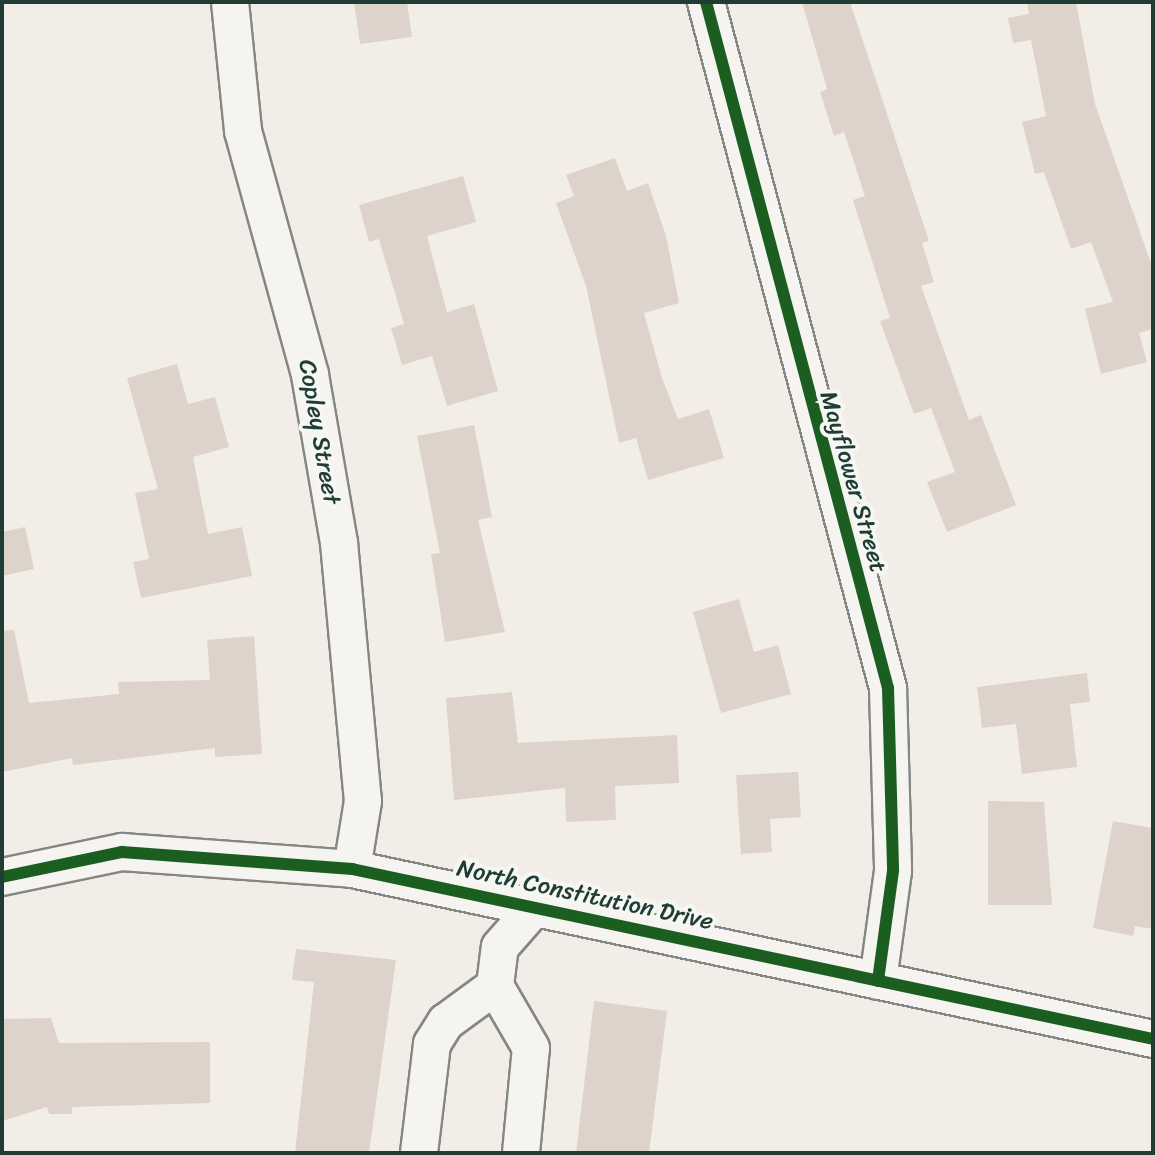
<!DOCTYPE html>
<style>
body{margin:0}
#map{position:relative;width:1155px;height:1155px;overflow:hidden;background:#f3ede8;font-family:Sriracha,sans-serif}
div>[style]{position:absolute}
.building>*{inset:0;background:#ddd3cb}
.roads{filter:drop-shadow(2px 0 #848783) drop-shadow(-2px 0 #848783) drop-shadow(0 2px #848783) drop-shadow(0 -2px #848783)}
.minor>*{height:36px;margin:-18px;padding:0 18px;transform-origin:18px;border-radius:18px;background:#f5f4f1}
.cycleway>*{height:12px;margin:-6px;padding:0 6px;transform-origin:6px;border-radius:6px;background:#1b5e20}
span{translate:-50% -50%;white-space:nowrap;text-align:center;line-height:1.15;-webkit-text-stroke:8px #f6f6f2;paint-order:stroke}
.street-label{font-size:24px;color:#1f3d34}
.frame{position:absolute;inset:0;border:4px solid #1f3d34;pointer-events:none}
</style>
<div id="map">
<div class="building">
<div style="clip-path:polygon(354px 2px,407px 2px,412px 37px,360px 44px)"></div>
<div style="clip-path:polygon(802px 2px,850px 2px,929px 241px,922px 243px,934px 282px,921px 286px,969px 420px,981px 415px,1016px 505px,947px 532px,927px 482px,955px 472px,931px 408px,914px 414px,880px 321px,890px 318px,853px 200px,865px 196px,844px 132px,834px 136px,820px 92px,827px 89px)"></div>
<div style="clip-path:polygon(1027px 2px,1076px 2px,1095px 104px,1153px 269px,1153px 329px,1139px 333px,1147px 362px,1101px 374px,1085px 309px,1113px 302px,1091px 242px,1071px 249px,1044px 172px,1035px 174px,1022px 122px,1046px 116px,1031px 40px,1013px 43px,1008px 18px,1029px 14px)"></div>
<div style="clip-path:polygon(615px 158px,627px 191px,648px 183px,666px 236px,679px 303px,644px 313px,662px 378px,678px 419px,709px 409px,724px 458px,648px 480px,636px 438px,619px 443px,586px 286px,556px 203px,574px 196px,566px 175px)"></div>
<div style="clip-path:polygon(463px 176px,476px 222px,427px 236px,447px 312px,474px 304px,498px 391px,447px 406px,432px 356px,402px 365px,391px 328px,404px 324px,379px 239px,369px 242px,359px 205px)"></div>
<div style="clip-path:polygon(177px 364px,188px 404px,215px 397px,229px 447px,193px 457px,208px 534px,242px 527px,252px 576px,141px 598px,133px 562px,149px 559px,135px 493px,158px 489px,127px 378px)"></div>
<div style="clip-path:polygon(474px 425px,492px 517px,478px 520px,505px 632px,445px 642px,431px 554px,440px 553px,417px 436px)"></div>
<div style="clip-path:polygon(25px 527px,34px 569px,2px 576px,2px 532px)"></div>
<div style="clip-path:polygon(739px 599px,754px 652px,778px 645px,791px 694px,721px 713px,693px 612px)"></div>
<div style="clip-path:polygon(14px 630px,29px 703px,119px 694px,118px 682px,210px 680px,207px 640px,254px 636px,262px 754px,215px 757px,215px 748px,73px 765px,72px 758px,2px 772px,2px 631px)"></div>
<div style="clip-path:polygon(1087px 673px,1090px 702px,1070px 704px,1077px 767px,1022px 774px,1016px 724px,982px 728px,977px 687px)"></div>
<div style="clip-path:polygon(512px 692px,518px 743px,677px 735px,679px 783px,615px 786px,616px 820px,566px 822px,565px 788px,454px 800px,446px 698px)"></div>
<div style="clip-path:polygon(798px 772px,801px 817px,770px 819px,772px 852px,741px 854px,736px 775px)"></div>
<div style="clip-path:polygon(988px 801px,1044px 802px,1052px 905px,988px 905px)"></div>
<div style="clip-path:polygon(1113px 821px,1153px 828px,1153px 929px,1135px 926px,1133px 936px,1093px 928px)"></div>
<div style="clip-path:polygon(296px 949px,396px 960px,369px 1153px,295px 1153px,314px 982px,292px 980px)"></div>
<div style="clip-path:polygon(594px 1001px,667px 1011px,649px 1153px,576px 1153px)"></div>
<div style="clip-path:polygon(51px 1018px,59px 1043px,210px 1042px,210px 1103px,72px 1107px,72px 1114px,49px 1114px,47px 1107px,2px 1121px,2px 1019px)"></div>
</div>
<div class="roads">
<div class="minor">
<div style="left:230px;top:2px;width:130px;rotate:84.2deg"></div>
<div style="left:243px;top:131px;width:253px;rotate:74.6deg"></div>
<div style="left:310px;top:375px;width:170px;rotate:80.2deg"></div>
<div style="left:339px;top:543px;width:259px;rotate:84.7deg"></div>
<div style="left:363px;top:801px;width:69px;rotate:99.2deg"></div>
<div style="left:706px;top:2px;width:710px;rotate:75.14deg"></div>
<div style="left:888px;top:688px;width:183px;rotate:88.4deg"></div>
<div style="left:893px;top:871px;width:111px;rotate:97.8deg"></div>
<div style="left:2px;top:877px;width:123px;rotate:-11.8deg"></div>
<div style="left:122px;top:852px;width:231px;rotate:4.2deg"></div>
<div style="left:352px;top:869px;width:819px;rotate:11.98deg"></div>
<div style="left:419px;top:1153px;width:110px;rotate:-83.2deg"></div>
<div style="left:432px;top:1044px;width:26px;rotate:-58deg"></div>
<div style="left:446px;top:1022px;width:61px;rotate:-36.3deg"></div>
<div style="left:521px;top:1153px;width:105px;rotate:-84.6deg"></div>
<div style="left:531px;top:1048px;width:72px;rotate:-120.1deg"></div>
<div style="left:495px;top:986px;width:39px;rotate:-83deg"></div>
<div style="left:500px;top:947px;width:55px;rotate:-48.7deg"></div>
</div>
</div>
<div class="cycleway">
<div style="left:706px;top:2px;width:710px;rotate:75.14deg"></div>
<div style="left:888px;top:688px;width:183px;rotate:88.4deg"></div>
<div style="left:893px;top:871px;width:111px;rotate:97.8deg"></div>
<div style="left:2px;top:877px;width:123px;rotate:-11.8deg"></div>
<div style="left:122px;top:852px;width:231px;rotate:4.2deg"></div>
<div style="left:352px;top:869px;width:819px;rotate:11.98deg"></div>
</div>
<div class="street-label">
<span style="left:319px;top:432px;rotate:80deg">Copley Street</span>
<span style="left:853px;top:482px;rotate:74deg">Mayflower Street</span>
<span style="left:585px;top:895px;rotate:12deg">North Constitution Drive</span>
</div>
<div class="frame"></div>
</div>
